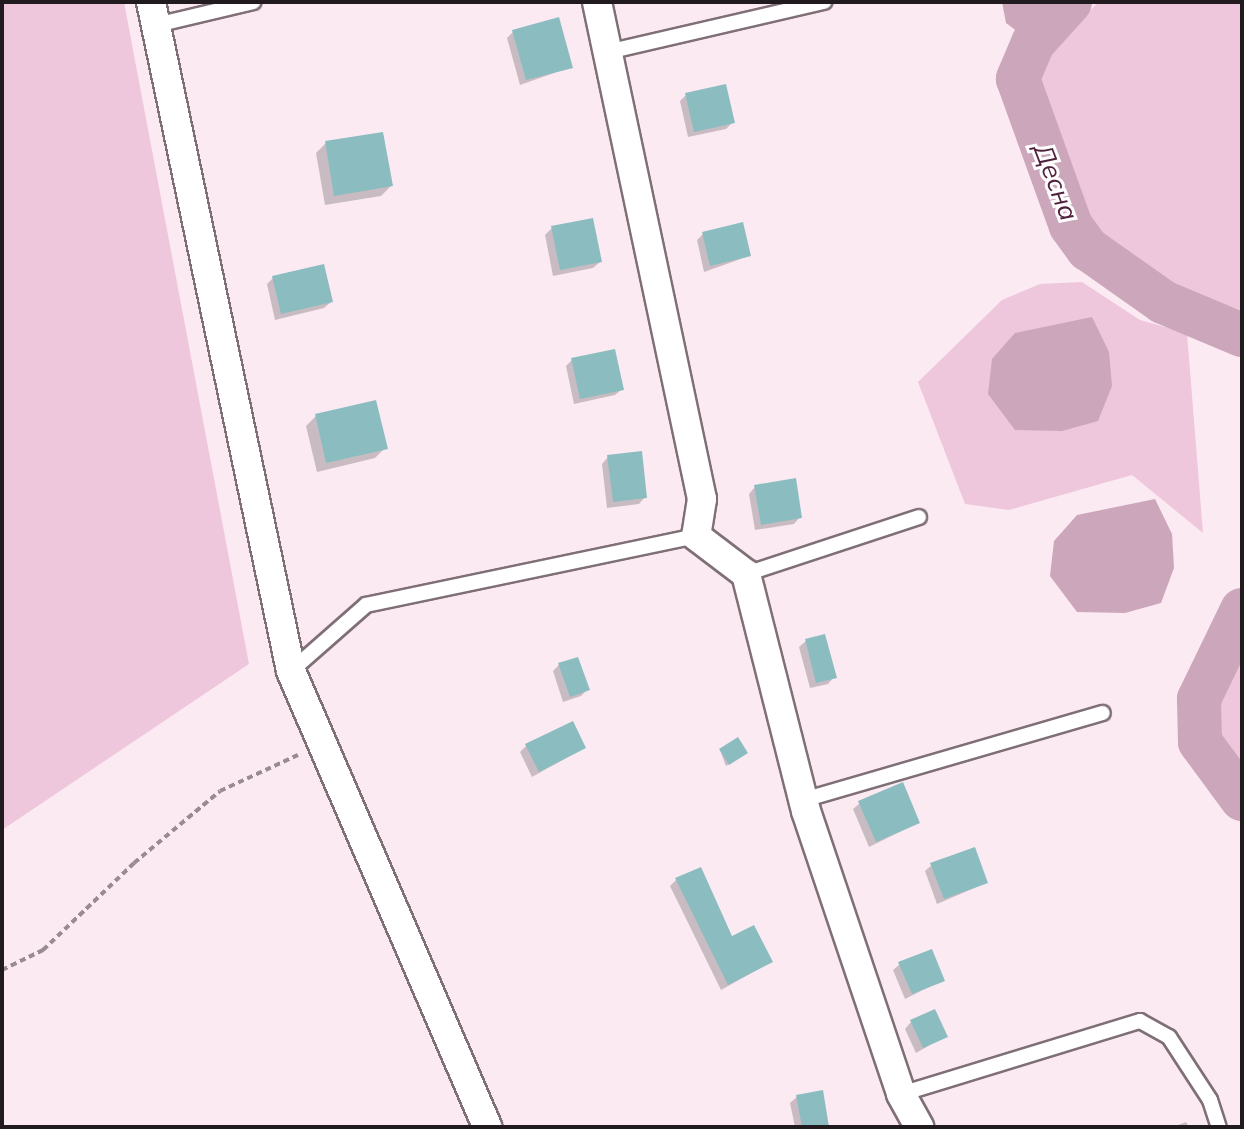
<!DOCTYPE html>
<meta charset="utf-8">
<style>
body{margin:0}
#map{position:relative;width:1244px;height:1129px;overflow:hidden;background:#fceaf3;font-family:Mulish,sans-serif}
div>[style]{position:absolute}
.green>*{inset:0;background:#efc7dc}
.water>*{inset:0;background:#cca6ba}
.shadow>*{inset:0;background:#0003}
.river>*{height:44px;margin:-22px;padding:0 22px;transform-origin:22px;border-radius:22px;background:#cca6ba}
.building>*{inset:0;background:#8bbdc0}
.path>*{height:4px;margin-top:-2px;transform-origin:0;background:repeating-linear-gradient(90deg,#988b92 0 6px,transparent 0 10px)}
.roads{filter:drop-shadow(2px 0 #7f6f77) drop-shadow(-2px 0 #7f6f77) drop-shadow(0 2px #7f6f77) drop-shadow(0 -2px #7f6f77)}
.service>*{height:14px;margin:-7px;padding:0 7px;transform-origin:7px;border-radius:7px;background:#fff}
.minor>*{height:28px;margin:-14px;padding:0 14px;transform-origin:14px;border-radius:14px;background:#fff}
span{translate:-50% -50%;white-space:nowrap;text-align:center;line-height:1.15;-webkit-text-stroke:6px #fdfdfd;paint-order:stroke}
.water-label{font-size:26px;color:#50203d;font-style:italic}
.frame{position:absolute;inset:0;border:4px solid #211a1e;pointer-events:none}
</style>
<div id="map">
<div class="green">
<div style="clip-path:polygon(2px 2px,124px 2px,249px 664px,2px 830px)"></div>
<div style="clip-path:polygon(1098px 2px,1242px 2px,1242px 311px,1172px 284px,1102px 235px,1089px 217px,1040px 79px,1051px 54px)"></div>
<div style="clip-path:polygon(1082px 282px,1140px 320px,1187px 333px,1203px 533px,1132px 475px,1009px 510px,965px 504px,918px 382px,1002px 300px,1040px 284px)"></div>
<div style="clip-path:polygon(1220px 660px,1242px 660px,1242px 765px,1220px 736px,1220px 704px,1234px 677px,1212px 674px)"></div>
</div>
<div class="water">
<div style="clip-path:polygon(1002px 2px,1052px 2px,1061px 11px,1033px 43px,1006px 23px)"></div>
<div style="clip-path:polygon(1092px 317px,1109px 352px,1112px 386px,1098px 421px,1062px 431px,1015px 430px,988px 394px,992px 359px,1015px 333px)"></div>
<div style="clip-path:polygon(1155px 499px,1172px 534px,1174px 568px,1161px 603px,1125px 613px,1077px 612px,1050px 576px,1054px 541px,1077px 515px)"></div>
</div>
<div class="shadow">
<div style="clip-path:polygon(513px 32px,571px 67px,520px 85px,507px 38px)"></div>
<div style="clip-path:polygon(686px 95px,733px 122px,726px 129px,688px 137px,680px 101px)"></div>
<div style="clip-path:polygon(326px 143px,391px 186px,381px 196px,325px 205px,316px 153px)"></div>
<div style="clip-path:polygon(552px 228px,600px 262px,593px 268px,553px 276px,545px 235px)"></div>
<div style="clip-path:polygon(703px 234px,749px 256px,704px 272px,697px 240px)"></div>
<div style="clip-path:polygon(273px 278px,331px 302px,324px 308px,275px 320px,267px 284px)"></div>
<div style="clip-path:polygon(572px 360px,622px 389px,615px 395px,574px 404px,566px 366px)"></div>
<div style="clip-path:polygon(316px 416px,385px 448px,375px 458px,317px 472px,306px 426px)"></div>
<div style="clip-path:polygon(608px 457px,645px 497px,639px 504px,607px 508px,602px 464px)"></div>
<div style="clip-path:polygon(755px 487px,800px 517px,794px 524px,755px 530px,749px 494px)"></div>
<div style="clip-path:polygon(806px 641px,834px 677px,828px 684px,810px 688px,799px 647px)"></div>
<div style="clip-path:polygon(559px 665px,587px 690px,581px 696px,563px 702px,553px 671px)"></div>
<div style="clip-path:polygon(526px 746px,584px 748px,532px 777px,520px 752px)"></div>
<div style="clip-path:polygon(720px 750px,743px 755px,726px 766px)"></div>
<div style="clip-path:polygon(860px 803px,918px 823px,869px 847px,853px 809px)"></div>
<div style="clip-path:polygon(932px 865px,986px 883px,937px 904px,925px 871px)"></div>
<div style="clip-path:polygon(676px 880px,731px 939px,771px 962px,721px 990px,670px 886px)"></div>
<div style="clip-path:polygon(900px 964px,943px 980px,905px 999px,893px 970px)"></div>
<div style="clip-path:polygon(911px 1022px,946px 1036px,916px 1053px,905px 1029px)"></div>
<div style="clip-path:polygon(797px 1097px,827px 1127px,795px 1127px,790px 1103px)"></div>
<div style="clip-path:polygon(1186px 1122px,1189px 1127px,1173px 1127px)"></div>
</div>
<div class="river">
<div style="left:1070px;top:2px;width:55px;rotate:132.1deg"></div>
<div style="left:1033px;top:43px;width:39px;rotate:113deg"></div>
<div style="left:1018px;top:79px;width:156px;rotate:70.2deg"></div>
<div style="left:1071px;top:226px;width:29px;rotate:54deg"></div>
<div style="left:1088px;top:249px;width:92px;rotate:35.2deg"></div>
<div style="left:1163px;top:302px;width:86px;rotate:22.7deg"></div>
<div style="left:1242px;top:610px;width:99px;rotate:115.8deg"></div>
<div style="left:1199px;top:699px;width:43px;rotate:88.7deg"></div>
<div style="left:1200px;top:742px;width:71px;rotate:53.6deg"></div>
</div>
<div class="building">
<div style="clip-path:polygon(559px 17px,573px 68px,526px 80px,512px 30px)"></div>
<div style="clip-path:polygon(726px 84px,735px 123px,694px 132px,685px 93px)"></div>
<div style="clip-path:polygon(383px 132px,393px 186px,334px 196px,325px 141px)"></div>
<div style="clip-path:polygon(593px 218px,602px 262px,560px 270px,551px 226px)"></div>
<div style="clip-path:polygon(743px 222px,751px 256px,710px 266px,702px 232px)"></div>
<div style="clip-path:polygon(324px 264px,333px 302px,281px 314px,272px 276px)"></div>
<div style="clip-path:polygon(615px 349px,624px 390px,580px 399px,571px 358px)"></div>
<div style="clip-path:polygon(376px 400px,388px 449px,326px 463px,315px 414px)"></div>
<div style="clip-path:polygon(642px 451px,647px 498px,613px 502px,607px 455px)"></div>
<div style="clip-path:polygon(796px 478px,802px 518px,761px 525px,754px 485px)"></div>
<div style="clip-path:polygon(825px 634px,837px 678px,816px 683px,805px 639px)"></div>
<div style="clip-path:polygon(578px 657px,590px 690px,570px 697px,558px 663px)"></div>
<div style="clip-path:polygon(573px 721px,586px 748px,539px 772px,525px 744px)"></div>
<div style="clip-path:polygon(738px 737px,748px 753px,729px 765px,719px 749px)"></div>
<div style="clip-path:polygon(903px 782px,920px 823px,876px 842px,858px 801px)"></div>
<div style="clip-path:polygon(975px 847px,988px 883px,944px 899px,930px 863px)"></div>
<div style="clip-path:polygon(701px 867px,732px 936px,754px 925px,773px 962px,728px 985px,675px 878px)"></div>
<div style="clip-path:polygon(932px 949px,945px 981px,912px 994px,898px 962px)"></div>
<div style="clip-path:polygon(935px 1009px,948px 1037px,923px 1048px,910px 1020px)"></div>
<div style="clip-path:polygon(823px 1090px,829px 1127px,802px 1127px,796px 1095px)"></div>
</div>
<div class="path">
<div style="left:2px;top:970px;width:46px;rotate:-26deg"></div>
<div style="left:43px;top:950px;width:126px;rotate:-43.7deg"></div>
<div style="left:134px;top:863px;width:112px;rotate:-39.9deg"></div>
<div style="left:220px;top:791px;width:86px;rotate:-24.8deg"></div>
</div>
<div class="roads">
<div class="service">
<div style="left:156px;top:25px;width:100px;rotate:-13.3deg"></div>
<div style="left:607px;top:52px;width:223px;rotate:-13deg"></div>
<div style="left:746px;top:574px;width:182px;rotate:-18.2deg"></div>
<div style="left:291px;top:671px;width:100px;rotate:-41.3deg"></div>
<div style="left:366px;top:605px;width:337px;rotate:-11.8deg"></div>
<div style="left:803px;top:800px;width:312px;rotate:-16.2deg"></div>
<div style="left:901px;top:1094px;width:250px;rotate:-17deg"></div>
<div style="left:1140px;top:1021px;width:33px;rotate:29deg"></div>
<div style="left:1169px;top:1037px;width:75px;rotate:56.9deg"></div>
<div style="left:1210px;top:1100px;width:28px;rotate:72deg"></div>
</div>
<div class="minor">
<div style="left:151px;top:2px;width:683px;rotate:78.18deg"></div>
<div style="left:291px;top:671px;width:496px;rotate:66.7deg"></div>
<div style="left:597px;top:2px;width:508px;rotate:78.07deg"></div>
<div style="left:702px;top:499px;width:37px;rotate:99deg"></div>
<div style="left:696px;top:536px;width:63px;rotate:37.2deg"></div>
<div style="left:746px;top:574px;width:244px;rotate:75.8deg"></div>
<div style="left:806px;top:811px;width:299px;rotate:71.4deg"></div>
<div style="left:901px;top:1094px;width:38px;rotate:61deg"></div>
</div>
</div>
<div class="water-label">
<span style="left:1056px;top:182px;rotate:69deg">Десна</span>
</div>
<div class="frame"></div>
</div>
